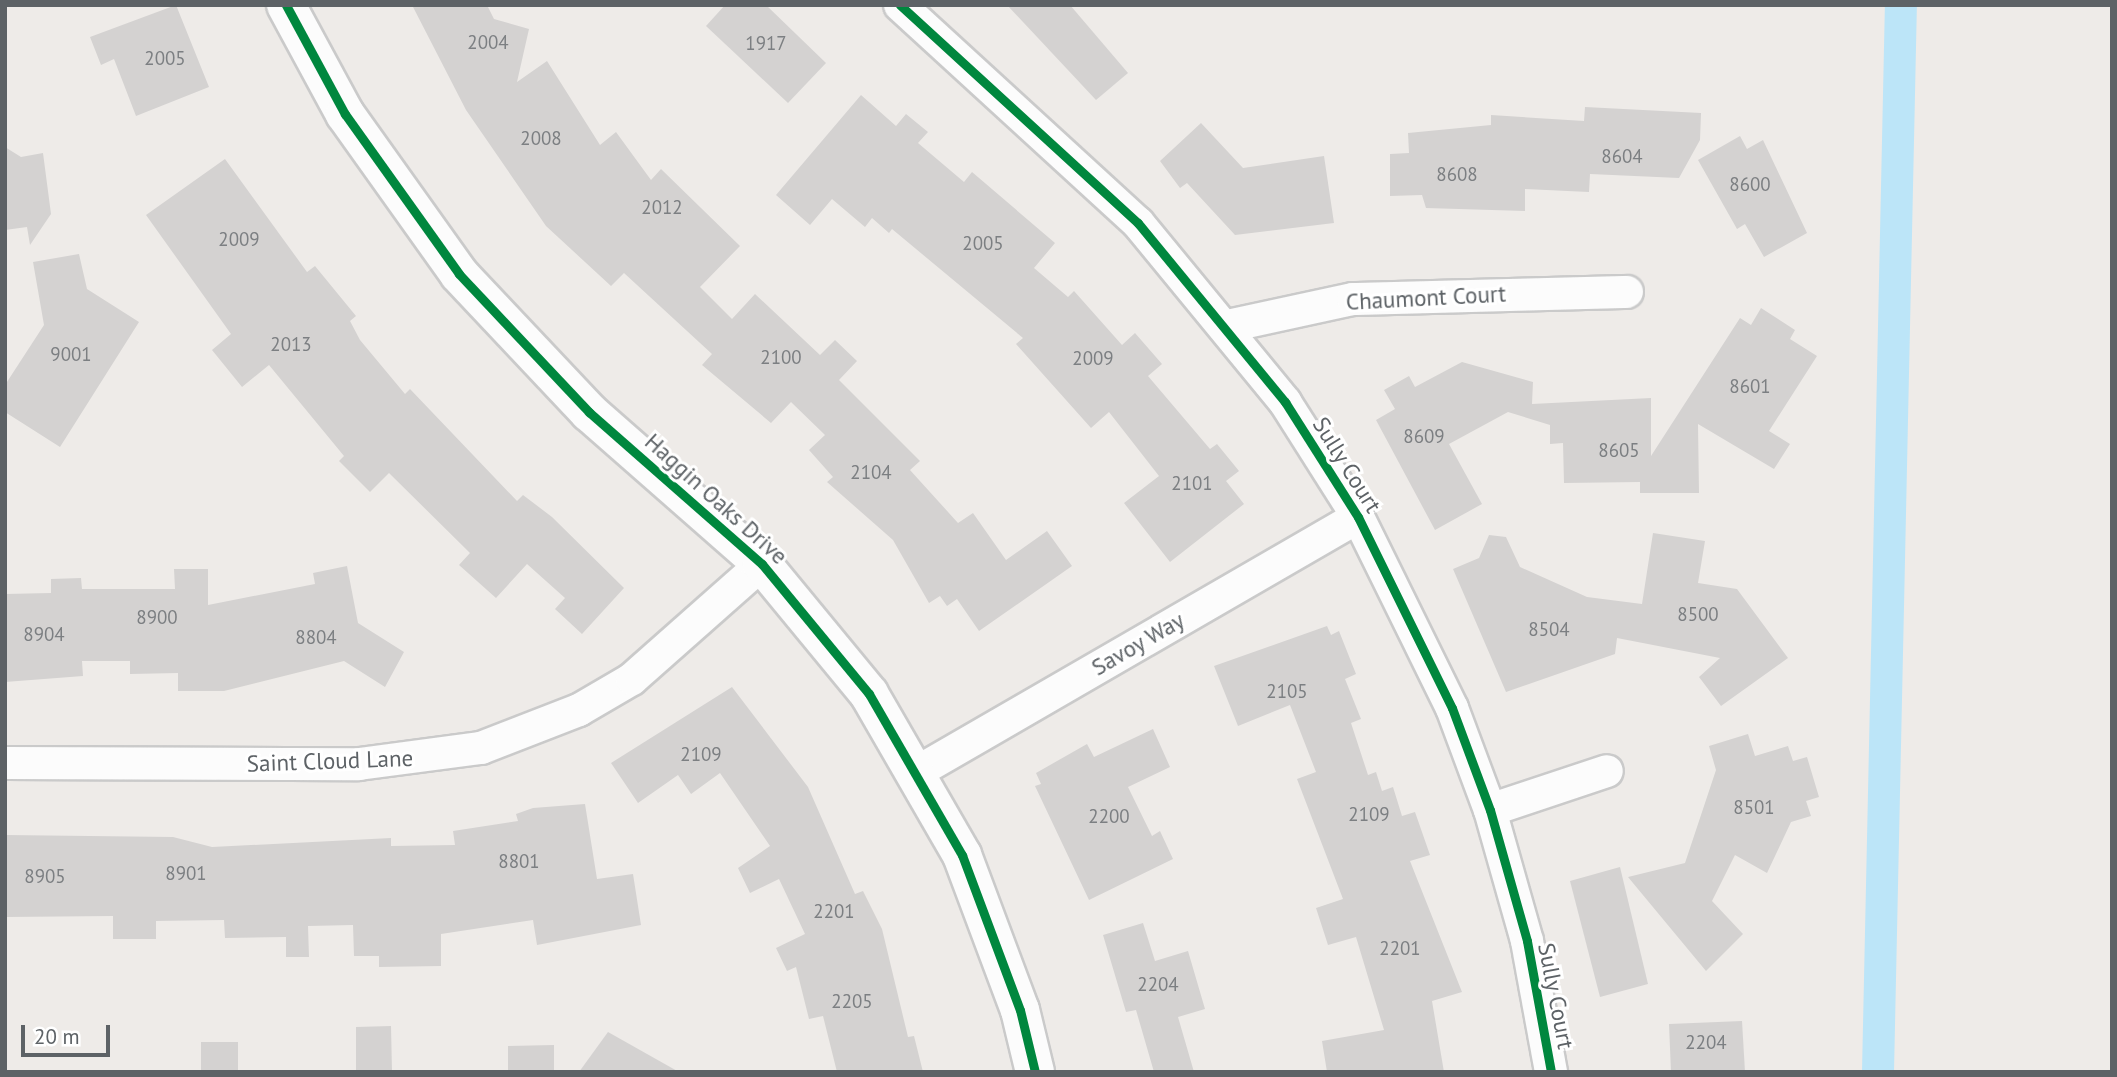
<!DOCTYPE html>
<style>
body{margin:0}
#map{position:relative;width:2117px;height:1077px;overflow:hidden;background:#eeebe8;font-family:"PT Sans",sans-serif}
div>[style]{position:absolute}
.canal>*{height:32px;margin:-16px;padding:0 16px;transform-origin:16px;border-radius:16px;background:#bce5f8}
.building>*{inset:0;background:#d4d2d1}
.roads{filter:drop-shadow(2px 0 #cacaca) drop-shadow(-2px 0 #cacaca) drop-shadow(0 2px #cacaca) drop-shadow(0 -2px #cacaca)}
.street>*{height:32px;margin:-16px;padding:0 16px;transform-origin:16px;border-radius:16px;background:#fcfcfc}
.secondary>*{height:38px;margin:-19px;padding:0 19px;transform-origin:19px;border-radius:19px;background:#fcfcfc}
.cycleway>*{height:9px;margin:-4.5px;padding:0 4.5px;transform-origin:4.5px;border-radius:4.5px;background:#00873e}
span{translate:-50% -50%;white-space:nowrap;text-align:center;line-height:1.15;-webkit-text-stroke:6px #fff;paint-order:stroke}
.number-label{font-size:19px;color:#7c7f82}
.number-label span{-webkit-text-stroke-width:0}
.street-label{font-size:23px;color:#5d6266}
.frame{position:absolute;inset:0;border:7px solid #5d6266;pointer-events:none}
.scale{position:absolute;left:21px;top:1025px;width:89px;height:32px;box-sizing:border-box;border:4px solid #5d6266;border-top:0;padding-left:9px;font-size:21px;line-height:24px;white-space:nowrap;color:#5d6266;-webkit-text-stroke:5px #fff;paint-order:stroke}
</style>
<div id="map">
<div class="canal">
<div style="left:1878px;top:1072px;width:1067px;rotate:-88.77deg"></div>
</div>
<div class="building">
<div style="clip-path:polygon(176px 5px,209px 87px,136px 116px,114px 59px,101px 65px,90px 37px)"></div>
<div style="clip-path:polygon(412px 5px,487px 5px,494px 19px,529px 29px,517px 82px,547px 61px,600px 145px,616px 132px,651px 180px,661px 169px,740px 246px,700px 287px,732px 319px,755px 294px,820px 355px,835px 340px,857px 361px,839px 380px,920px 461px,910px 470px,958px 523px,973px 513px,1006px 560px,1047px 531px,1072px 566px,979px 631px,957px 599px,947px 606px,940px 596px,929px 603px,893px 540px,827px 482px,833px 477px,809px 450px,825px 435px,791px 402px,771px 423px,702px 365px,712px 354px,624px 273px,611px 286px,546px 226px,466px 110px)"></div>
<div style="clip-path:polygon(725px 5px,766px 5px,826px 63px,788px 103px,706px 26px)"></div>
<div style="clip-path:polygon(1007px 5px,1070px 5px,1128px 73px,1096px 100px)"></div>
<div style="clip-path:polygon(861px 95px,896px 126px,906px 114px,928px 132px,918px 143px,964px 182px,972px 172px,1055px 243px,1034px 268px,1068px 297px,1074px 291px,1122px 345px,1135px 333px,1162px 364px,1148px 376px,1210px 449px,1217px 444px,1239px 471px,1226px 481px,1244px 504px,1170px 562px,1124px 503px,1159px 476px,1109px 412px,1091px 428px,1016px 344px,1023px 338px,892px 229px,889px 233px,872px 218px,865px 227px,832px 199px,810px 225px,776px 195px)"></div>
<div style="clip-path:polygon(1585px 107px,1701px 113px,1700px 140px,1679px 178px,1590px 174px,1589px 192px,1525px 189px,1525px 211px,1426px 208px,1422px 195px,1390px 196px,1390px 154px,1409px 153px,1408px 133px,1491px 125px,1491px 115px,1584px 121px)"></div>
<div style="clip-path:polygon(1201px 123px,1243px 168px,1324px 156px,1334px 223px,1235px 235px,1187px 183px,1180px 188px,1160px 161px)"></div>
<div style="clip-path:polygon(1740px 136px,1747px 149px,1763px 140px,1807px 233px,1764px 257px,1745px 224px,1737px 229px,1698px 160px)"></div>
<div style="clip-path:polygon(5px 147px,21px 157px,43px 153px,51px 214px,30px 245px,27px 227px,5px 230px)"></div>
<div style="clip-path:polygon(225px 159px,307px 272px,315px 266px,356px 316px,350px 321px,360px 340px,405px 394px,410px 389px,517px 501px,523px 495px,552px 517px,624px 588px,582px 634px,555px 609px,565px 598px,527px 564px,496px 598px,459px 565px,470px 553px,389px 473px,370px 492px,339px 461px,344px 456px,269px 365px,242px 387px,212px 350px,231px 334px,146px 215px)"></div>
<div style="clip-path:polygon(79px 254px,87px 289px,139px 322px,60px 447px,5px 412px,5px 385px,44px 325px,33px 262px)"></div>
<div style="clip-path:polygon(1761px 308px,1795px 330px,1790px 339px,1817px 356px,1769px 431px,1790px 444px,1774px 469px,1698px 424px,1699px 493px,1640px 493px,1640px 482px,1564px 483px,1563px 443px,1550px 444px,1550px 425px,1508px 412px,1449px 444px,1482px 504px,1435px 530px,1376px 420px,1395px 409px,1384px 390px,1409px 376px,1415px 387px,1462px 362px,1533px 382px,1532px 404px,1651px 398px,1651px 456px,1740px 318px,1751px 325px)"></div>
<div style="clip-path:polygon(1653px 533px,1705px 541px,1698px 583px,1737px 589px,1788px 658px,1721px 706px,1699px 677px,1720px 658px,1617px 638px,1615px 654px,1506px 692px,1453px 569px,1479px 558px,1489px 535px,1506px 537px,1520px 567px,1587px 597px,1642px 604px)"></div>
<div style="clip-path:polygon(347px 566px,358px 623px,404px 652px,385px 687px,344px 661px,224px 691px,178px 691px,178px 673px,130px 674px,130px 661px,82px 661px,83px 676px,5px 682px,5px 594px,51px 593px,51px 579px,81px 578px,82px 589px,175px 589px,174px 569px,208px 569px,208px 605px,315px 584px,313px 573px)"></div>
<div style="clip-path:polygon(1327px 626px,1331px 635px,1339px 631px,1356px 674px,1345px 679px,1361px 719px,1351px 723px,1368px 775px,1376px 772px,1382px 791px,1393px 787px,1402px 816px,1415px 812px,1430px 855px,1410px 861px,1462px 992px,1432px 1001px,1444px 1072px,1327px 1072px,1322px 1041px,1384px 1030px,1356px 937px,1328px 945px,1316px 908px,1343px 899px,1297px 779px,1316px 772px,1290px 705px,1238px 726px,1214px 666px)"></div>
<div style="clip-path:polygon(732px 687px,808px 787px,855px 894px,863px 891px,882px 929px,908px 1037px,914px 1036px,923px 1072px,837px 1072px,823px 1016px,809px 1019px,796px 967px,787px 971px,776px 948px,805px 934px,779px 879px,750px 893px,738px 868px,770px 846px,720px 773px,691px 794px,678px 775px,638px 803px,611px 763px)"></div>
<div style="clip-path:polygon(1153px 729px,1170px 767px,1128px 787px,1152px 836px,1160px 831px,1173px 859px,1089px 900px,1035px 786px,1041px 784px,1036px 773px,1087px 744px,1094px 757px)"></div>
<div style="clip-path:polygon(1748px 734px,1755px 756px,1788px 746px,1793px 761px,1807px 757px,1819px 797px,1806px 801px,1811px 816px,1791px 822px,1767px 873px,1735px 855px,1712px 901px,1743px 934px,1706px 971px,1628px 877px,1685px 863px,1716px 770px,1709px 746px)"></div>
<div style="clip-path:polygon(585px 804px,597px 879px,633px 874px,641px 925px,537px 945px,533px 920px,441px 934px,441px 966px,379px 967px,379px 956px,354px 956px,353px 925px,308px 926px,309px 957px,286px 957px,286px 937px,225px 938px,224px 920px,156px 921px,156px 939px,113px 939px,113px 916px,5px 917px,6px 835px,173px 837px,212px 847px,391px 838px,391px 846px,455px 845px,453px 831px,518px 821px,516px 814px,533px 808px)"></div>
<div style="clip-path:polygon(1620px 867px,1648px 984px,1600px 997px,1570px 881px)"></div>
<div style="clip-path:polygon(1143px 923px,1155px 961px,1188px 951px,1205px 1009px,1178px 1017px,1194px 1072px,1154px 1072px,1136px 1010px,1126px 1012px,1103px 935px)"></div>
<div style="clip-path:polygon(1742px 1021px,1745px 1072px,1671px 1072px,1669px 1024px)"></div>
<div style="clip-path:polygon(391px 1026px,392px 1072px,356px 1072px,356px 1027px)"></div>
<div style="clip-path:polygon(608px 1032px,679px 1072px,579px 1072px)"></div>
<div style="clip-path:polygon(201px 1042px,238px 1042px,238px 1072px,201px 1072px)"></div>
<div style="clip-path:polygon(554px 1045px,554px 1072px,508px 1072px,508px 1046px)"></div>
</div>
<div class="roads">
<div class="street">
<div style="left:900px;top:5px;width:323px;rotate:42.5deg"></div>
<div style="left:1138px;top:223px;width:232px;rotate:50.6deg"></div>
<div style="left:1285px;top:402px;width:136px;rotate:57.6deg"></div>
<div style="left:1358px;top:517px;width:213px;rotate:63.8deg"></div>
<div style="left:1452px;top:708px;width:109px;rotate:69.6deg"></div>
<div style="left:1490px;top:810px;width:136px;rotate:74.2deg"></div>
<div style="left:1527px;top:941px;width:133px;rotate:79.6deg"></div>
<div style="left:1228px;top:326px;width:128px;rotate:-12.2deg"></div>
<div style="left:1353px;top:299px;width:274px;rotate:-1.5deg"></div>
<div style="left:5px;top:763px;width:354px;rotate:0.2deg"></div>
<div style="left:359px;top:764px;width:123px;rotate:-7.5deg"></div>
<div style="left:481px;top:748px;width:105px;rotate:-21.2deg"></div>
<div style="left:579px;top:710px;width:61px;rotate:-30.3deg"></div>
<div style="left:632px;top:679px;width:174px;rotate:-41.5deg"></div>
<div style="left:919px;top:771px;width:507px;rotate:-30.05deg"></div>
<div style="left:1490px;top:810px;width:123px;rotate:-18.4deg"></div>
</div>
<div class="secondary">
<div style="left:286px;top:5px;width:124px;rotate:61.6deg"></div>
<div style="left:345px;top:114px;width:196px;rotate:54.5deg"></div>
<div style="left:459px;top:274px;width:190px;rotate:46.7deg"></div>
<div style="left:589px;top:412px;width:230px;rotate:41.3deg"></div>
<div style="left:762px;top:564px;width:168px;rotate:50.5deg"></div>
<div style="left:869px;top:694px;width:186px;rotate:60deg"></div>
<div style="left:962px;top:855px;width:165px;rotate:69.5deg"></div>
<div style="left:1020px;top:1010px;width:64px;rotate:76.4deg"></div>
</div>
</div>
<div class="cycleway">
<div style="left:286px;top:5px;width:124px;rotate:61.6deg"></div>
<div style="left:345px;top:114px;width:196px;rotate:54.5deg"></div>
<div style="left:459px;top:274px;width:190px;rotate:46.7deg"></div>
<div style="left:589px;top:412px;width:230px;rotate:41.3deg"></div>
<div style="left:762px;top:564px;width:168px;rotate:50.5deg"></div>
<div style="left:869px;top:694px;width:186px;rotate:60deg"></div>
<div style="left:962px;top:855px;width:165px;rotate:69.5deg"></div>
<div style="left:1020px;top:1010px;width:64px;rotate:76.4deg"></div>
<div style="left:900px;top:5px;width:323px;rotate:42.5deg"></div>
<div style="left:1138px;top:223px;width:232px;rotate:50.6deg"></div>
<div style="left:1285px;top:402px;width:136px;rotate:57.6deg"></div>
<div style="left:1358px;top:517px;width:213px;rotate:63.8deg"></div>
<div style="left:1452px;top:708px;width:109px;rotate:69.6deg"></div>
<div style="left:1490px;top:810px;width:136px;rotate:74.2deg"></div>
<div style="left:1527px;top:941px;width:133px;rotate:79.6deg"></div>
</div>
<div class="number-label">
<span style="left:488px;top:43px">2004</span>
<span style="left:766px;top:44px">1917</span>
<span style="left:165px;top:59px">2005</span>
<span style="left:541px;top:139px">2008</span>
<span style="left:1622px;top:157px">8604</span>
<span style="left:1457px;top:175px">8608</span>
<span style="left:1750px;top:185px">8600</span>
<span style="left:662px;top:208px">2012</span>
<span style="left:239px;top:240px">2009</span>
<span style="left:983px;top:244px">2005</span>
<span style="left:291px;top:345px">2013</span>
<span style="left:71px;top:355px">9001</span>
<span style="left:781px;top:358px">2100</span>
<span style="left:1093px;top:359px">2009</span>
<span style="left:1750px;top:387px">8601</span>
<span style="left:1424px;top:437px">8609</span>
<span style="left:1619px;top:451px">8605</span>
<span style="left:871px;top:473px">2104</span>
<span style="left:1192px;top:484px">2101</span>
<span style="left:1698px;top:615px">8500</span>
<span style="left:157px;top:618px">8900</span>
<span style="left:1549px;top:630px">8504</span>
<span style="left:44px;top:635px">8904</span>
<span style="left:316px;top:638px">8804</span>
<span style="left:1287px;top:692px">2105</span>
<span style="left:701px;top:755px">2109</span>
<span style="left:1754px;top:808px">8501</span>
<span style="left:1369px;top:815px">2109</span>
<span style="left:1109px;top:817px">2200</span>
<span style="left:519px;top:862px">8801</span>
<span style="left:186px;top:874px">8901</span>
<span style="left:45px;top:877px">8905</span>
<span style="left:834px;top:912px">2201</span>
<span style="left:1400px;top:949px">2201</span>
<span style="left:1158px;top:985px">2204</span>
<span style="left:852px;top:1002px">2205</span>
<span style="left:1706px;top:1043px">2204</span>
</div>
<div class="street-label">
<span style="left:1426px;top:298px;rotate:-3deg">Chaumont Court</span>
<span style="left:1347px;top:465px;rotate:58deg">Sully Court</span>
<span style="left:716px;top:499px;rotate:42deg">Haggin Oaks Drive</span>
<span style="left:1138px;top:644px;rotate:-30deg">Savoy Way</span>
<span style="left:330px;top:761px;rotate:-2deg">Saint Cloud Lane</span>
<span style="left:1556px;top:996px;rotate:79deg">Sully Court</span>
</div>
<div class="frame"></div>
<div class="scale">20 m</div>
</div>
